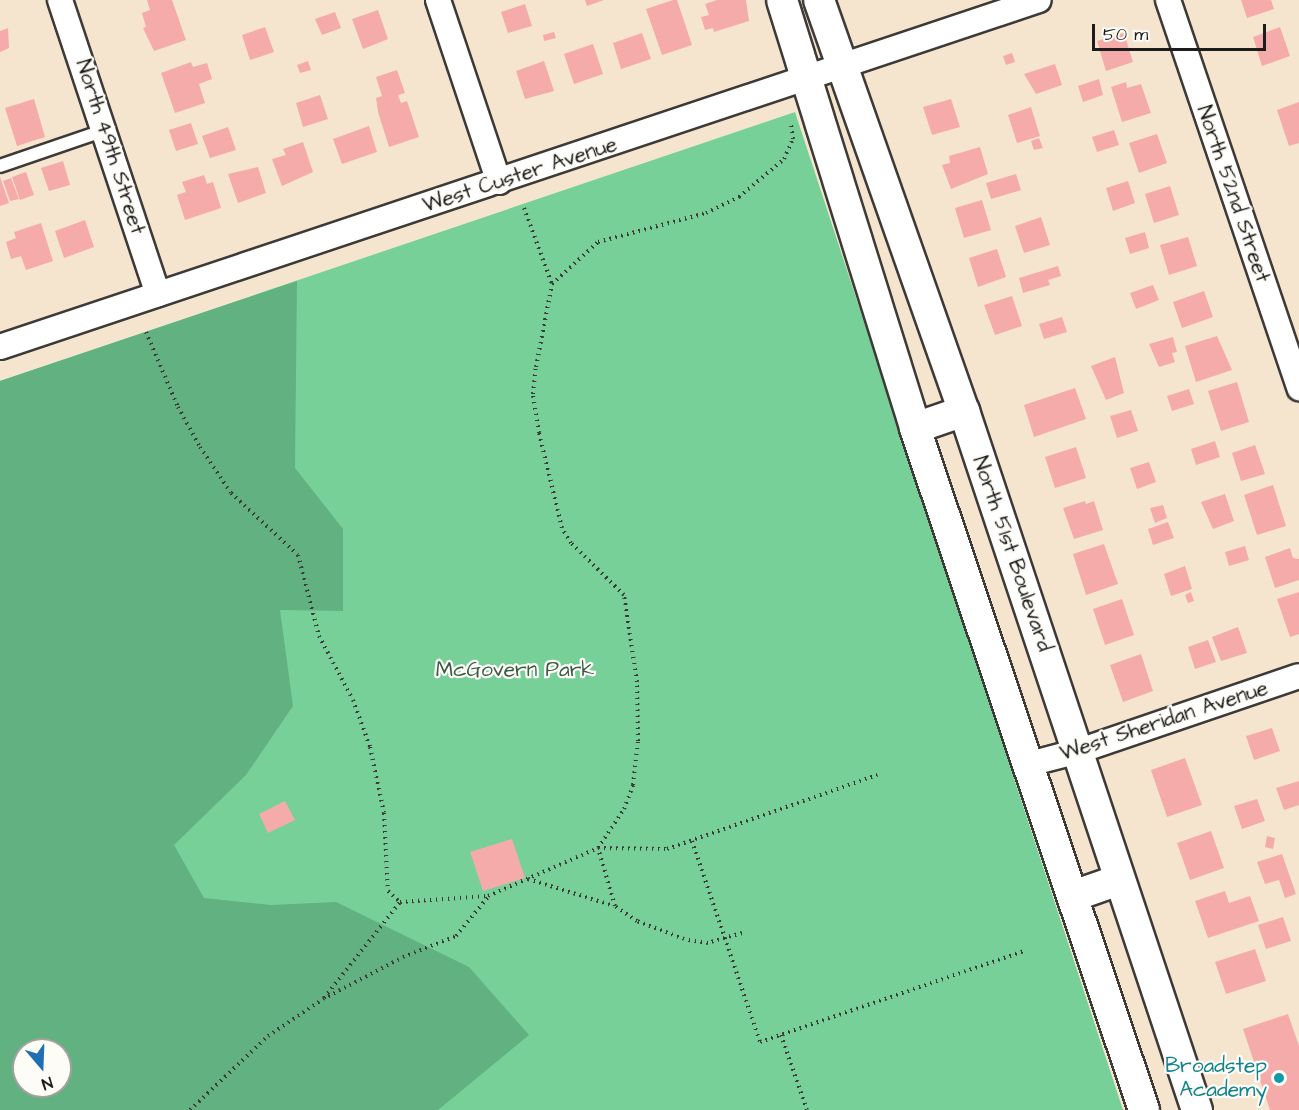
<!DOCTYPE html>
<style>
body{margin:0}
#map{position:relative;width:1299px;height:1110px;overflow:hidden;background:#f6e5ce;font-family:"Architects Daughter",sans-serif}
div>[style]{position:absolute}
.green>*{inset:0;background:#77d097}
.forest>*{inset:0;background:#61b280}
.building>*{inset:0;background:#f5aba9}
.path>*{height:4px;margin-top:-2px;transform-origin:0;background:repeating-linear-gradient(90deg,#3d3a37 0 1.5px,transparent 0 6px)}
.roads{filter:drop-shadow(2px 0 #3d3a37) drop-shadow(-2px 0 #3d3a37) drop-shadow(0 2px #3d3a37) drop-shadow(0 -2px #3d3a37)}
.service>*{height:12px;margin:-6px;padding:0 6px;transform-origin:6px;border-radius:6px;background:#fff}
.minor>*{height:24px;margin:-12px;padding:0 12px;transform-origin:12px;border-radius:12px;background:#fff}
.tertiary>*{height:30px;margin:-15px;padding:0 15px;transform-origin:15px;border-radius:15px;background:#fff}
.dots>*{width:16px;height:16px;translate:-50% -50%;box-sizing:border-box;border:3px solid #fdfcf7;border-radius:50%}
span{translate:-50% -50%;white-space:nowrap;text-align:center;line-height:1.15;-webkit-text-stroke:4.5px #fdfcf7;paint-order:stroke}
.street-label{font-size:21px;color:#1c1c1c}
.park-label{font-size:21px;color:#3c5b47}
.culture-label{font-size:21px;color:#0d838f}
.right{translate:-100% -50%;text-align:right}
.north{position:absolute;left:12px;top:1038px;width:60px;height:60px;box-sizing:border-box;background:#fdfcf7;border:2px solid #a3a29f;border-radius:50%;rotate:161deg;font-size:16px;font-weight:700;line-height:24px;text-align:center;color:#1c1c1c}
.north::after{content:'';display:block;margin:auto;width:21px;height:27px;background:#1f6fb2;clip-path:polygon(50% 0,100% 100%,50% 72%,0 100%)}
.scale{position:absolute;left:1092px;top:24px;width:174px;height:27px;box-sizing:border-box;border:3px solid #1c1c1c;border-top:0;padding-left:8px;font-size:18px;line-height:21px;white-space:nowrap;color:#1c1c1c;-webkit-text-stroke:4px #fdfcf7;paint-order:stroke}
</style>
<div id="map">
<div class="green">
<div style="clip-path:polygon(evenodd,795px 112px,1123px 1110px,0 1110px,0 381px,795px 112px,24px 1050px,60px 1050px,60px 1086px,24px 1086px,24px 1050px)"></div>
</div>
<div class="forest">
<div style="clip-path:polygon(evenodd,297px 281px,295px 468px,343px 529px,343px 611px,280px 610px,293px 706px,246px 775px,174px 845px,204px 898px,271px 905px,336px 902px,469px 967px,529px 1035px,438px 1110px,0 1110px,0 381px,297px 281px,24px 1050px,60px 1050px,60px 1086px,24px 1086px,24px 1050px)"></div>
</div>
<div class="building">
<div style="clip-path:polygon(147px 0,172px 0,186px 40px,154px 51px,143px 28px,146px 27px,142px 13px,150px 10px)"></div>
<div style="clip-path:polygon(585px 0,604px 0,587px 6px)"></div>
<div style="clip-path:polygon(673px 0,677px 0,692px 45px,662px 55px,646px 9px)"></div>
<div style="clip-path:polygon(717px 0,746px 0,749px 21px,714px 32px,713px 28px,705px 30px,701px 17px,709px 15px,705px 4px)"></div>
<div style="clip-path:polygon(1241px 0,1271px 0,1274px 9px,1247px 18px)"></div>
<div style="clip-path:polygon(525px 4px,532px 26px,508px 33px,501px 12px)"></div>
<div style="clip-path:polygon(378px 10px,388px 39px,363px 49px,352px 19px)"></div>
<div style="clip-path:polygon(335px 12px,341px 28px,322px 35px,315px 19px)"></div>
<div style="clip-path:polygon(265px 27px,274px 52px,250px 60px,242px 35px)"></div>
<div style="clip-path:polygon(1280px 27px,1290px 56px,1262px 66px,1253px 37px)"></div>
<div style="clip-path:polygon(8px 28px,9px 48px,0 52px,0 31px)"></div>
<div style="clip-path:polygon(554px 32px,556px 38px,544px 41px,543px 35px)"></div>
<div style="clip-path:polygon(642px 33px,651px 59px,621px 69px,613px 43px)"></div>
<div style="clip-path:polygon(1124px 33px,1133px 62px,1106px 71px,1097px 41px)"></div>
<div style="clip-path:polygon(593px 44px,603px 74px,574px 84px,564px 54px)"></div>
<div style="clip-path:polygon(1012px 53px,1015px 62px,1006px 65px,1003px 56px)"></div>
<div style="clip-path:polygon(308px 61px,311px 70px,300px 73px,297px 65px)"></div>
<div style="clip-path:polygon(544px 61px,554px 91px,525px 99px,516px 71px)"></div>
<div style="clip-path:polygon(191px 62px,193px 67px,207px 63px,212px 79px,199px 84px,205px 103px,175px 113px,161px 73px)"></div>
<div style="clip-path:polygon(1055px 64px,1062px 85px,1036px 94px,1024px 74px)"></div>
<div style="clip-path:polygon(397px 70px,405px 93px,398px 95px,401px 103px,407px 101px,419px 137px,389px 147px,378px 112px,376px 98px,382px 96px,376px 77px)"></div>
<div style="clip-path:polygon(1099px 79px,1103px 95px,1083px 102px,1078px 86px)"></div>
<div style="clip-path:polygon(1126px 82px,1127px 88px,1141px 84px,1151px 113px,1122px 122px,1111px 87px)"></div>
<div style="clip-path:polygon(320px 95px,328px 119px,303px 127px,296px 103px)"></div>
<div style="clip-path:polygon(34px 99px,45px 137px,17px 146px,5px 108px)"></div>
<div style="clip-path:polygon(951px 99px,960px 127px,932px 135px,923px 107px)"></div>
<div style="clip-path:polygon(1299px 102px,1299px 143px,1289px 146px,1277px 110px)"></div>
<div style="clip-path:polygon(1031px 107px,1040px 136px,1017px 143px,1008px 115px)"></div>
<div style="clip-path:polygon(191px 123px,198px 144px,176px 151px,169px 130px)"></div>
<div style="clip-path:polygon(369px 126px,377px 152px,342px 164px,333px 139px)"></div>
<div style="clip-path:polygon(228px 127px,236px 150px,210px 158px,202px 136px)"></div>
<div style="clip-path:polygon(1114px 130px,1119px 145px,1097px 152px,1092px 137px)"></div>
<div style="clip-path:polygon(1157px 134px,1167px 163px,1139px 173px,1129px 143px)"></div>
<div style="clip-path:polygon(1039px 138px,1043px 148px,1034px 150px,1031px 141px)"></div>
<div style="clip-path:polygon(303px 142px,313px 172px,282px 186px,272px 159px,286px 155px,283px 149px)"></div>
<div style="clip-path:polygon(980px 147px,988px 174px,951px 189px,942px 165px,950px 163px,949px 156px)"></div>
<div style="clip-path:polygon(63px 161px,70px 185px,49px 191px,41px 168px)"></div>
<div style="clip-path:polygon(258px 167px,266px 193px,238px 203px,228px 174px)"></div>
<div style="clip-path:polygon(26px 172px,34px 195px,20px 200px,12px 177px)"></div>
<div style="clip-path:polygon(1016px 174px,1021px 190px,991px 199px,986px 183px)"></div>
<div style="clip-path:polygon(204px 175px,207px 184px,213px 182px,221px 208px,185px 220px,177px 195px,186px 192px,182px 182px)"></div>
<div style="clip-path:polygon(0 177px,9px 203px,0 206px)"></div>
<div style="clip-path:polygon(11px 178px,19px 199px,10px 201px,3px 181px)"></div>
<div style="clip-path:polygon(1128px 181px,1135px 203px,1113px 211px,1106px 188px)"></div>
<div style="clip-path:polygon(1170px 186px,1179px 215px,1154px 223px,1145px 194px)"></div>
<div style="clip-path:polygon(982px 200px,991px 230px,964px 238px,955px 208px)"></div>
<div style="clip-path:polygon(1041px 217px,1050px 245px,1024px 253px,1015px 226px)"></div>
<div style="clip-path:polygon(85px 220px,94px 247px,64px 258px,55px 231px)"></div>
<div style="clip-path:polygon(41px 223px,53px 261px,26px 270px,21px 256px,11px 259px,6px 242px,16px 238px,14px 232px)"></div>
<div style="clip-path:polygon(1145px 232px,1149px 248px,1130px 254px,1125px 238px)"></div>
<div style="clip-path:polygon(1188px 237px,1197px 266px,1169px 275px,1160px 245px)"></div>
<div style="clip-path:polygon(997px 249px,1006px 277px,978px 287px,969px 258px)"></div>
<div style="clip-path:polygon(1058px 266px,1061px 276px,1048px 280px,1050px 285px,1023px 293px,1019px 278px)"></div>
<div style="clip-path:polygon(1153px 285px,1159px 300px,1136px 309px,1130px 293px)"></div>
<div style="clip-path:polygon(1204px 291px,1213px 317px,1182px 328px,1173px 302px)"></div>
<div style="clip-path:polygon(1012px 296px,1022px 326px,995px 335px,984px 305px)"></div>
<div style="clip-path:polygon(1062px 317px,1067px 332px,1044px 339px,1039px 324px)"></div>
<div style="clip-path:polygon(1217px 336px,1232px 370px,1196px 382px,1185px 346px)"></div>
<div style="clip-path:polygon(1173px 337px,1177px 352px,1172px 353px,1175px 362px,1159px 367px,1149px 344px)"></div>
<div style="clip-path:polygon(1115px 357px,1124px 393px,1106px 400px,1091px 366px)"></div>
<div style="clip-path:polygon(1237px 382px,1249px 422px,1221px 431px,1208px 391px)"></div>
<div style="clip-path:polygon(1075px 388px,1086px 419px,1034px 437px,1024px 405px)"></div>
<div style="clip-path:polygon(1189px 389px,1194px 404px,1172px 411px,1167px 396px)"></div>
<div style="clip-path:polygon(1131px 410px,1138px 431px,1117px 438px,1110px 416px)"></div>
<div style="clip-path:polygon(1215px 441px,1220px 457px,1196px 465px,1191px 449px)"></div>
<div style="clip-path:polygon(1255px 445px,1265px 474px,1241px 481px,1232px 453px)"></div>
<div style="clip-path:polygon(1076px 447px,1086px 478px,1055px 488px,1045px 457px)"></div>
<div style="clip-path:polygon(1149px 462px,1156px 482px,1137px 489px,1130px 468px)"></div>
<div style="clip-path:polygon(1273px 485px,1286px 526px,1257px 535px,1244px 495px)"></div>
<div style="clip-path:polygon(1225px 494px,1234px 521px,1213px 529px,1201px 502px)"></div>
<div style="clip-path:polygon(1085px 501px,1086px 504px,1094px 501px,1103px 530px,1074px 539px,1063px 508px)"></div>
<div style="clip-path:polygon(1163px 505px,1167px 518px,1155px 523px,1150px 508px)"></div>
<div style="clip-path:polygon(1168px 522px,1174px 538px,1153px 545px,1148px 529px)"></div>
<div style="clip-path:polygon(1104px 544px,1118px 584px,1086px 595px,1073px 554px)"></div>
<div style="clip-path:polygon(1245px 546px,1249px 560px,1229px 566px,1225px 552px)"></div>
<div style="clip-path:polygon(1290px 548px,1293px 558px,1299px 559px,1299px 580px,1275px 588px,1265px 557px)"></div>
<div style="clip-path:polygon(1185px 566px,1192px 589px,1171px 596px,1164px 574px)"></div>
<div style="clip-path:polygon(1191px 592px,1194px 601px,1188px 603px,1185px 595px)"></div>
<div style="clip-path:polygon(1299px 592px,1299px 634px,1290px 637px,1277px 599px)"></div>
<div style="clip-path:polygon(1122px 599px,1134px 635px,1105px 645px,1093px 609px)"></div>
<div style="clip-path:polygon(1238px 627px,1247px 653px,1221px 661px,1212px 637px)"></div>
<div style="clip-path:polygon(1208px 640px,1216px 662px,1195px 669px,1188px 647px)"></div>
<div style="clip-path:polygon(1141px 654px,1153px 691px,1123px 702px,1110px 665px)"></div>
<div style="clip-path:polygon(1272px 728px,1280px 751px,1254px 760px,1246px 736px)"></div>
<div style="clip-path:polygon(1185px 758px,1202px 805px,1167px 817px,1151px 770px)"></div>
<div style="clip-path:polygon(1299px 781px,1299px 805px,1284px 810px,1276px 788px)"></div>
<div style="clip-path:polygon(1257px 799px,1265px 821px,1242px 829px,1234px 806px)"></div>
<div style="clip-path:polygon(285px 801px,295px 820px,268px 833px,259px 814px)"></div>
<div style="clip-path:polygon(1211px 831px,1224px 868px,1190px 880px,1177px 843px)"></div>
<div style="clip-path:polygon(1267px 836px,1275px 838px,1273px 849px,1265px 847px)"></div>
<div style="clip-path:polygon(512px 839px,525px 878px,483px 891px,470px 852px)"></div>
<div style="clip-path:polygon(1282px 854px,1296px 894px,1285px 898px,1279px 880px,1265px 884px,1257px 862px)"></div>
<div style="clip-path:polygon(1225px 891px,1229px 903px,1250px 896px,1259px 921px,1208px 938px,1195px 901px)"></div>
<div style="clip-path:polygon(1283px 917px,1291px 941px,1266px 949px,1258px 925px)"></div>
<div style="clip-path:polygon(1255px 949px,1266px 981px,1226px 994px,1215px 962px)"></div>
<div style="clip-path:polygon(1288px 1014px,1299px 1046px,1299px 1110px,1270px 1110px,1243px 1029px)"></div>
</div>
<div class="path">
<div style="left:524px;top:208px;width:81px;rotate:69.8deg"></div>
<div style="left:146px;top:332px;width:82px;rotate:66.9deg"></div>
<div style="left:178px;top:407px;width:46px;rotate:61.2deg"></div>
<div style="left:200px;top:447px;width:55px;rotate:56deg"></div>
<div style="left:231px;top:493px;width:91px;rotate:42.8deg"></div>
<div style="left:298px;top:555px;width:84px;rotate:75.5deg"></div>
<div style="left:319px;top:636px;width:72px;rotate:62deg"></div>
<div style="left:353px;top:700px;width:50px;rotate:70.1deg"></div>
<div style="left:370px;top:747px;width:67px;rotate:78deg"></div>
<div style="left:384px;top:813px;width:78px;rotate:87.1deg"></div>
<div style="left:388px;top:891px;width:16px;rotate:43deg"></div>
<div style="left:400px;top:902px;width:88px;rotate:-3.9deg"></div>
<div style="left:488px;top:896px;width:120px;rotate:-23.6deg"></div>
<div style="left:598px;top:848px;width:47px;rotate:-56.3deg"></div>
<div style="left:624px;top:809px;width:26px;rotate:-69deg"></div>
<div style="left:633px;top:785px;width:44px;rotate:-83.5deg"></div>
<div style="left:638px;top:741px;width:59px;rotate:-91deg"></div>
<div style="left:637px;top:682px;width:88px;rotate:-98.5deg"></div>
<div style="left:624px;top:595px;width:74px;rotate:-135.5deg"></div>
<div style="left:571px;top:543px;width:17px;rotate:-121deg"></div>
<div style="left:562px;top:528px;width:98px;rotate:-103.6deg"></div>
<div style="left:539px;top:433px;width:39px;rotate:-99deg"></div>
<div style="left:533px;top:394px;width:27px;rotate:-84deg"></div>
<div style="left:536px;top:367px;width:85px;rotate:-79.1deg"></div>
<div style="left:552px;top:284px;width:62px;rotate:-42.4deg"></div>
<div style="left:598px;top:242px;width:112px;rotate:-15deg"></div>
<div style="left:706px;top:213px;width:37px;rotate:-26deg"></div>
<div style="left:739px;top:197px;width:59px;rotate:-40.2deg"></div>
<div style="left:784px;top:159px;width:22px;rotate:-66deg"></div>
<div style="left:793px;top:139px;width:14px;rotate:-98deg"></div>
<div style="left:692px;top:841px;width:212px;rotate:71.3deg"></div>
<div style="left:760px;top:1042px;width:279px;rotate:-19deg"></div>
<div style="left:528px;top:879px;width:90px;rotate:17.4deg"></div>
<div style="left:742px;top:933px;width:35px;rotate:164deg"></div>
<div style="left:708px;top:943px;width:24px;rotate:-171deg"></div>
<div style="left:684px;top:939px;width:50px;rotate:-159deg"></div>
<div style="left:637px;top:921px;width:27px;rotate:-146deg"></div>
<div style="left:615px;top:906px;width:60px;rotate:-106.3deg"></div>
<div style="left:598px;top:848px;width:69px;rotate:0.8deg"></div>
<div style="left:667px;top:849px;width:223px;rotate:-19.4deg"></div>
<div style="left:324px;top:998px;width:122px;rotate:-51.6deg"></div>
<div style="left:781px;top:1035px;width:79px;rotate:70.9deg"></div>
<div style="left:190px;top:1110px;width:108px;rotate:-43.5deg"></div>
<div style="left:268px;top:1036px;width:66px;rotate:-33.9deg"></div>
<div style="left:323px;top:999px;width:90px;rotate:-27.7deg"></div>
<div style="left:403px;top:957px;width:57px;rotate:-21.6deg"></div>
<div style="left:456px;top:936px;width:50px;rotate:-50.6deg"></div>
</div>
<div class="roads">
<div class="service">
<div style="left:0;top:166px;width:111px;rotate:-18.9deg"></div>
</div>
<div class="minor">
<div style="left:60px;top:0;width:310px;rotate:71.6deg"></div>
<div style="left:438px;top:0;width:192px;rotate:71.5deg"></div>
<div style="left:1168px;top:0;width:410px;rotate:71.3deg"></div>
<div style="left:0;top:347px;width:1095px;rotate:-18.47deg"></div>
<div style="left:1029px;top:764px;width:52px;rotate:-14.6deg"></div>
<div style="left:1079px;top:751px;width:232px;rotate:-18.8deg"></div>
</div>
<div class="tertiary">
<div style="left:782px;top:0;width:448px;rotate:72.7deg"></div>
<div style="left:915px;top:428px;width:719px;rotate:71.44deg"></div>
<div style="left:819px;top:0;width:436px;rotate:70.6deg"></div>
<div style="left:964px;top:411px;width:737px;rotate:71.57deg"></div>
<div style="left:915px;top:428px;width:52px;rotate:-19.1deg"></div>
<div style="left:1073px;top:896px;width:49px;rotate:-19.2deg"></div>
</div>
</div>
<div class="dots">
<div style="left:1279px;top:1078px;background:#0f9aa8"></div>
</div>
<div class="street-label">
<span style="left:110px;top:147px;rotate:72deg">North 49th Street</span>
<span style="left:520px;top:175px;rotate:-18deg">West Custer Avenue</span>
<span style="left:1233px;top:194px;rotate:71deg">North 52nd Street</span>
<span style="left:1012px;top:554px;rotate:71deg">North 51st Boulevard</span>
<span style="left:1164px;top:721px;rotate:-18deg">West Sheridan Avenue</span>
</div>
<div class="park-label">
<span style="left:515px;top:670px">McGovern Park</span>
</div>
<div class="culture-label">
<span class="right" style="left:1267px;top:1078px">Broadstep<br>Academy</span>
</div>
<div class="north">N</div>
<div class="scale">50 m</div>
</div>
